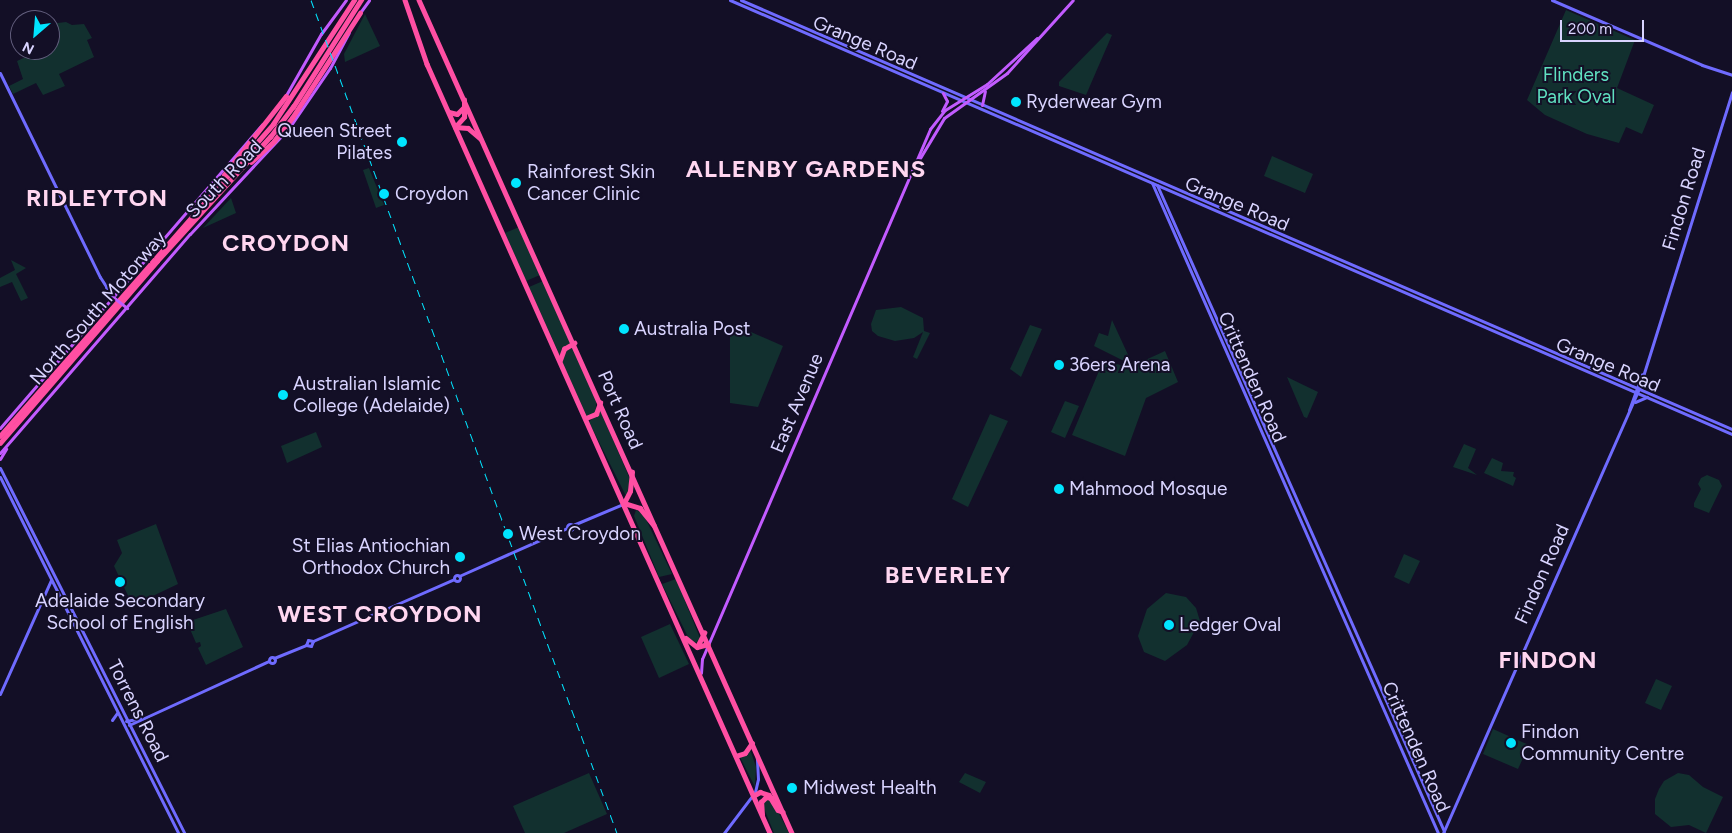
<!DOCTYPE html>
<style>
body{margin:0}
#map{position:relative;width:1732px;height:833px;overflow:hidden;background:#130f26;font-family:Figtree,sans-serif}
div>[style]{position:absolute}
.green>*{inset:0;background:#12302f}
.secondary>*{height:3px;margin:-1.5px;padding:0 1.5px;transform-origin:1.5px;border-radius:1.5px;background:#6f6bff}
.secondary>.ring{margin:-1.5px;padding:0;box-sizing:content-box;background:none;border:3px solid #6f6bff;border-radius:50%}
.primary>*{height:3px;margin:-1.5px;padding:0 1.5px;transform-origin:1.5px;border-radius:1.5px;background:#c25bff}
.highway>*{height:4.5px;margin:-2.25px;padding:0 2.25px;transform-origin:2.25px;border-radius:2.25px;background:#ff4fa3}
.rail>*{height:1px;margin-top:-0.5px;transform-origin:0;background:repeating-linear-gradient(90deg,#00e5ff 0 8px,transparent 0 14px)}
.primary-bridge>*{height:3px;margin:-1.5px;padding:0 1.5px;transform-origin:1.5px;border-radius:1.5px;background:#c25bff}
.dots>*{width:14px;height:14px;translate:-50% -50%;box-sizing:border-box;border:2px solid #130f26;border-radius:50%}
span{translate:-50% -50%;white-space:nowrap;text-align:center;line-height:1.15;-webkit-text-stroke:4px #130f26;paint-order:stroke}
.street-label{font-size:19px;color:#d9d4ff}
.park-label{font-size:19px;color:#5fe0c0}
.poi-label{font-size:19px;color:#d9d4ff}
.left{translate:0 -50%;text-align:left}
.right{translate:-100% -50%;text-align:right}
.district-label{font-size:24px;color:#ffd6f0;font-weight:700;letter-spacing:1px}
.north{position:absolute;left:10px;top:10px;width:50px;height:50px;box-sizing:border-box;background:#130f26;border:1px solid #625e7d;border-radius:50%;rotate:207deg;font-size:14px;font-weight:700;line-height:20px;text-align:center;color:#d9d4ff}
.north::after{content:'';display:block;margin:auto;width:18px;height:22px;background:#00e5ff;clip-path:polygon(50% 0,100% 100%,50% 72%,0 100%)}
.scale{position:absolute;left:1560px;top:20px;width:84px;height:22px;box-sizing:border-box;border:2px solid #d9d4ff;border-top:0;padding-left:6px;font-size:15px;line-height:18px;white-space:nowrap;color:#d9d4ff;-webkit-text-stroke:4px #130f26;paint-order:stroke}
</style>
<div id="map">
<div class="green">
<div style="clip-path:polygon(1566px 10px,1635px 40px,1617px 88px,1654px 105px,1642px 134px,1626px 127px,1619px 143px,1587px 134px,1545px 115px,1527px 100px)"></div>
<div style="clip-path:polygon(365px 14px,380px 46px,345px 62px,344px 54px)"></div>
<div style="clip-path:polygon(66px 22px,72px 25px,84px 24px,92px 38px,87px 40px,94px 57px,59px 74px,65px 86px,43px 95px,36px 83px,13px 94px,9px 86px,23px 79px,17px 61px,41px 50px,50px 50px,50px 24px)"></div>
<div style="clip-path:polygon(1107px 33px,1112px 35px,1086px 95px,1059px 86px,1059px 82px)"></div>
<div style="clip-path:polygon(1272px 156px,1313px 174px,1305px 193px,1264px 176px)"></div>
<div style="clip-path:polygon(369px 168px,384px 205px,376px 208px,363px 170px)"></div>
<div style="clip-path:polygon(231px 198px,236px 213px,203px 228px)"></div>
<div style="clip-path:polygon(519px 227px,540px 275px,526px 281px,505px 233px)"></div>
<div style="clip-path:polygon(11px 260px,26px 268px,16px 274px,28px 298px,21px 301px,12px 282px,0 287px,0 278px,15px 270px)"></div>
<div style="clip-path:polygon(543px 281px,570px 343px,560px 356px,529px 287px)"></div>
<div style="clip-path:polygon(901px 307px,923px 318px,924px 331px,930px 333px,917px 359px,913px 357px,923px 332px,914px 338px,895px 341px,878px 336px,872px 331px,871px 324px,876px 310px)"></div>
<div style="clip-path:polygon(1112px 320px,1130px 359px,1124px 361px,1094px 346px,1099px 333px,1108px 336px)"></div>
<div style="clip-path:polygon(1030px 325px,1042px 329px,1021px 377px,1010px 369px)"></div>
<div style="clip-path:polygon(730px 329px,751px 332px,783px 346px,758px 407px,730px 403px)"></div>
<div style="clip-path:polygon(572px 346px,597px 398px,595px 414px,587px 417px,562px 362px,566px 350px)"></div>
<div style="clip-path:polygon(1165px 351px,1178px 382px,1146px 398px,1125px 456px,1072px 435px,1104px 359px,1128px 368px)"></div>
<div style="clip-path:polygon(1287px 377px,1318px 392px,1307px 418px,1304px 417px)"></div>
<div style="clip-path:polygon(1065px 401px,1079px 406px,1065px 438px,1051px 432px)"></div>
<div style="clip-path:polygon(600px 410px,630px 479px,627px 498px,589px 422px)"></div>
<div style="clip-path:polygon(990px 414px,1008px 421px,968px 507px,952px 499px)"></div>
<div style="clip-path:polygon(316px 432px,322px 447px,287px 463px,281px 446px)"></div>
<div style="clip-path:polygon(1464px 444px,1476px 449px,1468px 468px,1477px 475px,1453px 467px)"></div>
<div style="clip-path:polygon(1492px 458px,1503px 463px,1501px 471px,1514px 472px,1513px 476px,1516px 478px,1513px 486px,1484px 473px)"></div>
<div style="clip-path:polygon(1707px 475px,1719px 480px,1722px 486px,1709px 513px,1694px 507px,1694px 503px,1701px 489px,1698px 484px,1701px 478px)"></div>
<div style="clip-path:polygon(636px 510px,643px 513px,672px 574px,659px 577px,634px 516px)"></div>
<div style="clip-path:polygon(156px 524px,178px 584px,140px 602px,138px 599px,131px 602px,114px 566px,122px 553px,117px 540px)"></div>
<div style="clip-path:polygon(1404px 554px,1420px 561px,1409px 584px,1394px 577px)"></div>
<div style="clip-path:polygon(676px 579px,700px 638px,696px 643px,689px 639px,662px 584px)"></div>
<div style="clip-path:polygon(1166px 593px,1186px 597px,1196px 608px,1200px 621px,1187px 645px,1165px 661px,1144px 652px,1138px 636px,1147px 609px)"></div>
<div style="clip-path:polygon(226px 609px,243px 647px,206px 665px,198px 648px,201px 646px,200px 642px,196px 643px,187px 622px)"></div>
<div style="clip-path:polygon(670px 624px,689px 664px,659px 678px,641px 637px)"></div>
<div style="clip-path:polygon(1656px 679px,1672px 686px,1661px 710px,1645px 703px)"></div>
<div style="clip-path:polygon(1493px 729px,1529px 745px,1518px 769px,1483px 754px)"></div>
<div style="clip-path:polygon(750px 749px,756px 767px,755px 787px,740px 757px)"></div>
<div style="clip-path:polygon(589px 773px,607px 814px,564px 833px,525px 833px,513px 806px)"></div>
<div style="clip-path:polygon(965px 773px,986px 782px,980px 793px,959px 782px)"></div>
<div style="clip-path:polygon(1678px 773px,1689px 775px,1703px 787px,1723px 797px,1706px 833px,1689px 825px,1671px 827px,1655px 814px,1655px 799px,1659px 789px,1664px 781px)"></div>
<div style="clip-path:polygon(769px 799px,773px 802px,789px 833px,774px 833px,763px 806px,763px 801px)"></div>
</div>
<div class="secondary">
<div style="left:730px;top:0;width:1092px;rotate:23.42deg"></div>
<div style="left:741px;top:0;width:1080px;rotate:23.41deg"></div>
<div style="left:1552px;top:0;width:163px;rotate:23.4deg"></div>
<div style="left:1702px;top:65px;width:32px;rotate:18deg"></div>
<div style="left:0;top:73px;width:227px;rotate:63.9deg"></div>
<div style="left:100px;top:277px;width:24px;rotate:57deg"></div>
<div style="left:1152px;top:183px;width:710px;rotate:66.25deg"></div>
<div style="left:1157px;top:185px;width:707px;rotate:66.05deg"></div>
<div style="left:106px;top:287px;width:13px;rotate:13deg"></div>
<div style="left:1635px;top:402px;width:13px;rotate:-23deg"></div>
<div style="left:1629px;top:410px;width:38px;rotate:-70deg"></div>
<div style="left:0;top:468px;width:409px;rotate:63.2deg"></div>
<div style="left:0;top:477px;width:398px;rotate:63.4deg"></div>
<div class="ring" style="left:567px;top:524px;width:3px;height:3px"></div>
<div style="left:573px;top:525px;width:54px;rotate:-22.8deg"></div>
<div class="ring" style="left:454px;top:575px;width:3px;height:3px"></div>
<div style="left:459px;top:576px;width:118px;rotate:-24deg"></div>
<div class="ring" style="left:374px;top:610px;width:3px;height:3px"></div>
<div style="left:379px;top:612px;width:82px;rotate:-23.7deg"></div>
<div style="left:313px;top:641px;width:5px;rotate:112deg"></div>
<div style="left:311px;top:646px;width:5px;rotate:-169deg"></div>
<div style="left:306px;top:645px;width:5px;rotate:-68deg"></div>
<div style="left:308px;top:640px;width:5px;rotate:11deg"></div>
<div style="left:313px;top:641px;width:67px;rotate:-23.9deg"></div>
<div class="ring" style="left:269px;top:657px;width:3px;height:3px"></div>
<div style="left:274px;top:658px;width:35px;rotate:-22deg"></div>
<div style="left:0;top:694px;width:125px;rotate:-65.9deg"></div>
<div style="left:112px;top:720px;width:9px;rotate:-54deg"></div>
<div style="left:126px;top:721px;width:16px;rotate:-11deg"></div>
<div style="left:129px;top:725px;width:154px;rotate:-24.6deg"></div>
<div style="left:724px;top:833px;width:51px;rotate:-52.9deg"></div>
<div style="left:755px;top:792px;width:13px;rotate:-77deg"></div>
<div style="left:758px;top:779px;width:22px;rotate:-93deg"></div>
<div style="left:1443px;top:833px;width:485px;rotate:-66.2deg"></div>
<div style="left:1639px;top:389px;width:311px;rotate:-72.6deg"></div>
</div>
<div class="primary">
<div style="left:359px;top:14px;width:17px;rotate:-54deg"></div>
<div style="left:285px;top:97px;width:73px;rotate:-60.3deg"></div>
<div style="left:321px;top:34px;width:42px;rotate:-53.7deg"></div>
<div style="left:982px;top:105px;width:14px;rotate:-78deg"></div>
<div style="left:942px;top:111px;width:11px;rotate:-63deg"></div>
<div style="left:947px;top:101px;width:9px;rotate:-117deg"></div>
<div style="left:911px;top:173px;width:64px;rotate:-59deg"></div>
<div style="left:944px;top:118px;width:77px;rotate:-35.5deg"></div>
<div style="left:1007px;top:73px;width:98px;rotate:-47.9deg"></div>
<div style="left:0;top:428px;width:401px;rotate:-49.2deg"></div>
<div style="left:0;top:453px;width:290px;rotate:-49.1deg"></div>
<div style="left:190px;top:234px;width:145px;rotate:-47deg"></div>
<div style="left:289px;top:128px;width:73px;rotate:-55.7deg"></div>
<div style="left:330px;top:68px;width:40px;rotate:-62deg"></div>
<div style="left:0;top:459px;width:12px;rotate:-59deg"></div>
<div style="left:701px;top:673px;width:14px;rotate:-86deg"></div>
<div style="left:702px;top:659px;width:577px;rotate:-66.72deg"></div>
<div style="left:930px;top:129px;width:24px;rotate:-52deg"></div>
<div style="left:945px;top:110px;width:49px;rotate:-31.8deg"></div>
<div style="left:987px;top:84px;width:68px;rotate:-42.6deg"></div>
</div>
<div class="highway">
<div style="left:405px;top:0;width:68px;rotate:71deg"></div>
<div style="left:427px;top:64px;width:842px;rotate:65.96deg"></div>
<div style="left:419px;top:0;width:913px;rotate:65.88deg"></div>
<div style="left:449px;top:112px;width:8px;rotate:14deg"></div>
<div style="left:457px;top:114px;width:8px;rotate:-45deg"></div>
<div style="left:456px;top:126px;width:12px;rotate:-48deg"></div>
<div style="left:464px;top:117px;width:17px;rotate:-90deg"></div>
<div style="left:455px;top:127px;width:13px;rotate:4deg"></div>
<div style="left:468px;top:128px;width:16px;rotate:40deg"></div>
<div style="left:251px;top:162px;width:31px;rotate:-42deg"></div>
<div style="left:274px;top:141px;width:29px;rotate:-52deg"></div>
<div style="left:292px;top:118px;width:125px;rotate:-57.1deg"></div>
<div style="left:224px;top:175px;width:100px;rotate:-51.9deg"></div>
<div style="left:560px;top:360px;width:12px;rotate:-70deg"></div>
<div style="left:564px;top:349px;width:12px;rotate:-31deg"></div>
<div style="left:586px;top:418px;width:11px;rotate:-22deg"></div>
<div style="left:596px;top:414px;width:12px;rotate:-70deg"></div>
<div style="left:0;top:436px;width:415px;rotate:-48.8deg"></div>
<div style="left:273px;top:124px;width:148px;rotate:-56.8deg"></div>
<div style="left:0;top:443px;width:240px;rotate:-49.2deg"></div>
<div style="left:157px;top:261px;width:168px;rotate:-47.7deg"></div>
<div style="left:270px;top:137px;width:38px;rotate:-53deg"></div>
<div style="left:293px;top:107px;width:127px;rotate:-57.6deg"></div>
<div style="left:624px;top:503px;width:17px;rotate:17deg"></div>
<div style="left:640px;top:508px;width:22px;rotate:51deg"></div>
<div style="left:624px;top:503px;width:13px;rotate:-63deg"></div>
<div style="left:630px;top:491px;width:19px;rotate:-84deg"></div>
<div style="left:686px;top:638px;width:14px;rotate:39deg"></div>
<div style="left:697px;top:647px;width:11px;rotate:-15deg"></div>
<div style="left:697px;top:647px;width:16px;rotate:-63deg"></div>
<div style="left:736px;top:756px;width:9px;rotate:-18deg"></div>
<div style="left:745px;top:753px;width:12px;rotate:-55deg"></div>
<div style="left:753px;top:796px;width:8px;rotate:-30deg"></div>
<div style="left:760px;top:792px;width:9px;rotate:18deg"></div>
<div style="left:769px;top:795px;width:17px;rotate:59deg"></div>
<div style="left:778px;top:810px;width:5px;rotate:22deg"></div>
<div style="left:762px;top:815px;width:13px;rotate:-94deg"></div>
<div style="left:761px;top:802px;width:7px;rotate:-45deg"></div>
<div style="left:766px;top:797px;width:6px;rotate:9deg"></div>
</div>
<div class="rail">
<div style="left:311px;top:0;width:887px;rotate:69.83deg"></div>
</div>
<div class="primary-bridge">
<div style="left:113px;top:297px;width:18px;rotate:38deg"></div>
</div>
<div class="dots">
<div style="left:1016px;top:102px;background:#00e5ff"></div>
<div style="left:402px;top:142px;background:#00e5ff"></div>
<div style="left:516px;top:183px;background:#00e5ff"></div>
<div style="left:384px;top:194px;background:#00e5ff"></div>
<div style="left:624px;top:329px;background:#00e5ff"></div>
<div style="left:1059px;top:365px;background:#00e5ff"></div>
<div style="left:283px;top:395px;background:#00e5ff"></div>
<div style="left:1059px;top:489px;background:#00e5ff"></div>
<div style="left:508px;top:534px;background:#00e5ff"></div>
<div style="left:460px;top:557px;background:#00e5ff"></div>
<div style="left:120px;top:582px;background:#00e5ff"></div>
<div style="left:1169px;top:625px;background:#00e5ff"></div>
<div style="left:1511px;top:743px;background:#00e5ff"></div>
<div style="left:792px;top:788px;background:#00e5ff"></div>
</div>
<div class="street-label">
<span style="left:865px;top:43px;rotate:23deg">Grange Road</span>
<span style="left:224px;top:179px;rotate:-46deg">South Road</span>
<span style="left:1684px;top:199px;rotate:-73deg">Findon Road</span>
<span style="left:1237px;top:204px;rotate:23deg">Grange Road</span>
<span style="left:98px;top:308px;rotate:-49deg">North South Motorway</span>
<span style="left:1608px;top:365px;rotate:23deg">Grange Road</span>
<span style="left:1252px;top:377px;rotate:66deg">Crittenden Road</span>
<span style="left:797px;top:403px;rotate:-67deg">East Avenue</span>
<span style="left:620px;top:410px;rotate:66deg">Port Road</span>
<span style="left:1542px;top:574px;rotate:-66deg">Findon Road</span>
<span style="left:138px;top:711px;rotate:63deg">Torrens Road</span>
<span style="left:1416px;top:747px;rotate:66deg">Crittenden Road</span>
</div>
<div class="park-label">
<span style="left:1576px;top:86px">Flinders<br>Park Oval</span>
</div>
<div class="poi-label">
<span class="left" style="left:1026px;top:102px">Ryderwear Gym</span>
<span class="right" style="left:392px;top:142px">Queen Street<br>Pilates</span>
<span class="left" style="left:527px;top:183px">Rainforest Skin<br>Cancer Clinic</span>
<span class="left" style="left:395px;top:194px">Croydon</span>
<span class="left" style="left:634px;top:329px">Australia Post</span>
<span class="left" style="left:1069px;top:365px">36ers Arena</span>
<span class="left" style="left:293px;top:395px">Australian Islamic<br>College (Adelaide)</span>
<span class="left" style="left:1069px;top:489px">Mahmood Mosque</span>
<span class="left" style="left:519px;top:534px">West Croydon</span>
<span class="right" style="left:450px;top:557px">St Elias Antiochian<br>Orthodox Church</span>
<span style="left:120px;top:612px">Adelaide Secondary<br>School of English</span>
<span class="left" style="left:1179px;top:625px">Ledger Oval</span>
<span class="left" style="left:1521px;top:743px">Findon<br>Community Centre</span>
<span class="left" style="left:803px;top:788px">Midwest Health</span>
</div>
<div class="district-label">
<span style="left:806px;top:169px">ALLENBY GARDENS</span>
<span style="left:97px;top:198px">RIDLEYTON</span>
<span style="left:286px;top:243px">CROYDON</span>
<span style="left:948px;top:575px">BEVERLEY</span>
<span style="left:380px;top:614px">WEST CROYDON</span>
<span style="left:1548px;top:660px">FINDON</span>
</div>
<div class="north">N</div>
<div class="scale">200 m</div>
</div>
